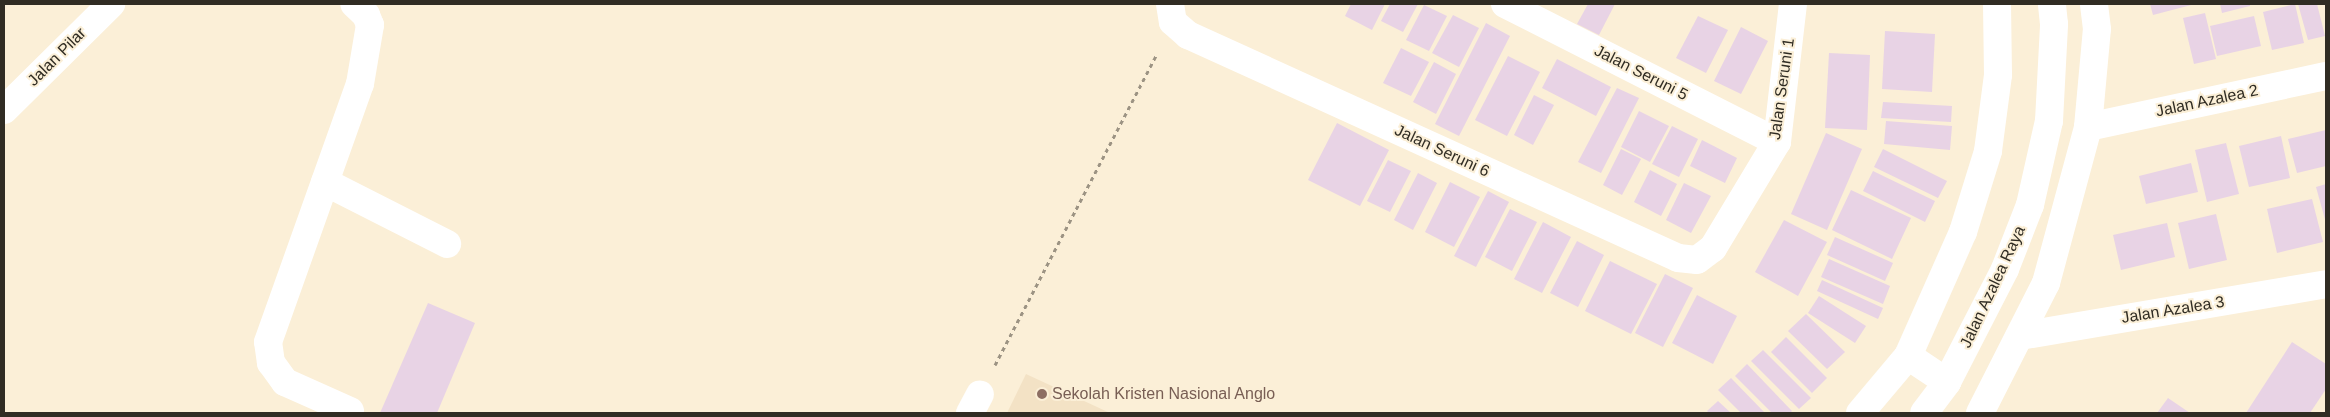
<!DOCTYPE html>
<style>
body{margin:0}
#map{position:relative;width:2330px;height:417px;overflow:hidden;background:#fbefd7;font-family:Helvetica,sans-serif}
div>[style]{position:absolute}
.built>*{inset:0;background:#f3e2c5}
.building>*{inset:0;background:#e8d3e5}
.path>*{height:3px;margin-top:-1.5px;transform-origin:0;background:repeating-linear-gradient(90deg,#9c9383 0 4px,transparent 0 8px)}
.minor>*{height:28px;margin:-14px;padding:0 14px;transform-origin:14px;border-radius:14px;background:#fff}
.dots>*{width:14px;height:14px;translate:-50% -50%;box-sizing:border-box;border:2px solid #fbefd7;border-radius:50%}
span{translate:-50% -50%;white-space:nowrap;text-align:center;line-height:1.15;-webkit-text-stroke:4px #fbefd7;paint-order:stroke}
.street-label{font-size:16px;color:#302c23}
.education-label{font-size:16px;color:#785e54}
.left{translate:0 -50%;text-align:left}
.frame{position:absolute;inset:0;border:5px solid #302c23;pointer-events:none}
</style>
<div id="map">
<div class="built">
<div style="clip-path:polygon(1026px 374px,1110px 413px,1007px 413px)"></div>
</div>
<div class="building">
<div style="clip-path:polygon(1351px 4px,1385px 4px,1372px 30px,1345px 16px)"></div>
<div style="clip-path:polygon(1390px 4px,1418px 4px,1403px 32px,1381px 21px)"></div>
<div style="clip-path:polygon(1588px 4px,1615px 4px,1599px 35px,1577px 24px)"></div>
<div style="clip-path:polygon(2150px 4px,2195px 4px,2153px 15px)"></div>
<div style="clip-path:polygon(2220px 4px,2250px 4px,2250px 6px,2222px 13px)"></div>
<div style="clip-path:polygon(2295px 4px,2304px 43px,2272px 50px,2263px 12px)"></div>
<div style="clip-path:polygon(2298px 4px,2317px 4px,2325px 36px,2308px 40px)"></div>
<div style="clip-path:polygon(1424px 5px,1447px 16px,1429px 51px,1406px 40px)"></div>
<div style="clip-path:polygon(2205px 13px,2216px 59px,2194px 64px,2183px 18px)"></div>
<div style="clip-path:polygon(1453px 15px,1479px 28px,1459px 67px,1432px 53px)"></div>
<div style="clip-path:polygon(1698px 16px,1728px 30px,1706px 73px,1676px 58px)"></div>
<div style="clip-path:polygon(2254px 16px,2261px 46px,2217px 56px,2210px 26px)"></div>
<div style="clip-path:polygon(1486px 23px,1510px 36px,1459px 136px,1435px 124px)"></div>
<div style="clip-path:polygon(1741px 27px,1768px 41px,1741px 94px,1714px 81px)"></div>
<div style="clip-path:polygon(1885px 31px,1935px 34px,1932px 92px,1882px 89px)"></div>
<div style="clip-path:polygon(1401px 48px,1429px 62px,1411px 96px,1383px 83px)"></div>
<div style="clip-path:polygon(1829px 53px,1870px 55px,1867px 130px,1825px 128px)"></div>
<div style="clip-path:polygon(1508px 56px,1540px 72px,1507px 136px,1475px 120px)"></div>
<div style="clip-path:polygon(1557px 59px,1611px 87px,1596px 116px,1542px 88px)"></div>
<div style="clip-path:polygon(1434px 62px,1456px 74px,1436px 114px,1413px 102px)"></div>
<div style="clip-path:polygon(1617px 88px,1639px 98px,1601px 173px,1578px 162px)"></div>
<div style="clip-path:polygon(1534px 95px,1554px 105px,1533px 145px,1514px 135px)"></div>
<div style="clip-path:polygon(1883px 102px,1952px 106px,1951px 122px,1881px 118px)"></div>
<div style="clip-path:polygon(1639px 111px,1669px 126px,1650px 162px,1621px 147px)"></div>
<div style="clip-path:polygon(1886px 121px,1952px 126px,1950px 150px,1884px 144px)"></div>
<div style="clip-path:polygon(1337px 123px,1389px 150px,1360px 206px,1308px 180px)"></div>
<div style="clip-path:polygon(1672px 126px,1698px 139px,1679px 177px,1652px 164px)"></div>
<div style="clip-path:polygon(2326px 130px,2326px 166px,2297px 173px,2288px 139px)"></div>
<div style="clip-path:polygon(1826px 133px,1862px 149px,1827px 230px,1791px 214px)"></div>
<div style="clip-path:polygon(2281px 136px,2290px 178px,2249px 187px,2239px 146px)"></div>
<div style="clip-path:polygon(1702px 140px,1737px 158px,1725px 183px,1690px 166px)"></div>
<div style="clip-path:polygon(2226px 143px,2239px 194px,2207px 202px,2195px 150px)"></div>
<div style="clip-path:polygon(1621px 149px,1641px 159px,1622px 195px,1603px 185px)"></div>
<div style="clip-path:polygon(1883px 149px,1947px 181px,1938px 198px,1874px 167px)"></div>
<div style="clip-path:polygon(1388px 160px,1411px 171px,1390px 212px,1367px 201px)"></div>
<div style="clip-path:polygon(2191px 163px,2198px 192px,2146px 204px,2139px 176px)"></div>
<div style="clip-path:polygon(1650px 170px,1677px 184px,1661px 216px,1634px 202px)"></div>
<div style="clip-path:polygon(1873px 171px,1935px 201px,1925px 222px,1863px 191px)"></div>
<div style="clip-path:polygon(1418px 173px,1437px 183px,1413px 230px,1394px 220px)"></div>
<div style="clip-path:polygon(1450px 182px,1480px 197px,1454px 247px,1425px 232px)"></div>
<div style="clip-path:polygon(1684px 183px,1711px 196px,1691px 233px,1666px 220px)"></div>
<div style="clip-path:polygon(2326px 184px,2326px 223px,2316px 187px)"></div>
<div style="clip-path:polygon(1851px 190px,1911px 218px,1892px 259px,1832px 230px)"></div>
<div style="clip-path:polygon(1488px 191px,1509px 202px,1476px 267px,1454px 256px)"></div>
<div style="clip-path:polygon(2312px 199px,2323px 242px,2277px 253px,2267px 209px)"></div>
<div style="clip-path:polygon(1510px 209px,1537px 222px,1512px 271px,1485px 257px)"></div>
<div style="clip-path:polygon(2216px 214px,2227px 260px,2189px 269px,2178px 223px)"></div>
<div style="clip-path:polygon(1784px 220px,1827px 242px,1798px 296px,1755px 272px)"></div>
<div style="clip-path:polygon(1543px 222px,1571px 237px,1542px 293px,1514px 279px)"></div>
<div style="clip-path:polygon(2167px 223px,2175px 257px,2121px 270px,2113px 235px)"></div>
<div style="clip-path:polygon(1835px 237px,1893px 263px,1885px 281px,1827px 255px)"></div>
<div style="clip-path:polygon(1577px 241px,1604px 255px,1578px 307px,1550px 293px)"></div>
<div style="clip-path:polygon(1829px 259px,1890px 286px,1883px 304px,1821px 277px)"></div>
<div style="clip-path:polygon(1610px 261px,1657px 284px,1631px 334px,1585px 311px)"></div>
<div style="clip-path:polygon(1665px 274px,1693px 288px,1663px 347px,1635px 333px)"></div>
<div style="clip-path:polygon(1822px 280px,1883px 308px,1878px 319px,1817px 291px)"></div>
<div style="clip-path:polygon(1697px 295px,1737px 316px,1713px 364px,1672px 343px)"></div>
<div style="clip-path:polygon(1819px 296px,1866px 326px,1855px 343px,1808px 313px)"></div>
<div style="clip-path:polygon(428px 303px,475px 323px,437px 413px,380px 413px)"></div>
<div style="clip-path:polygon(1806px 314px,1845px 352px,1827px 369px,1788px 331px)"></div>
<div style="clip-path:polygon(1786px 337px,1827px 378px,1812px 393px,1771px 352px)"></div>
<div style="clip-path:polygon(2292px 342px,2326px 364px,2326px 389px,2310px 413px,2246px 413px)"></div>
<div style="clip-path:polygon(1763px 350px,1811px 398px,1799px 409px,1751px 361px)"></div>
<div style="clip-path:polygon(1747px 364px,1792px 411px,1790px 413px,1772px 413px,1735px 376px)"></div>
<div style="clip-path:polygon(1731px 378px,1765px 413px,1741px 413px,1718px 390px)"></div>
<div style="clip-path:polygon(2168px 398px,2190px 413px,2157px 413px)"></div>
<div style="clip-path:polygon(1718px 401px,1731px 413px,1709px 413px,1707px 411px)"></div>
</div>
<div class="path">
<div style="left:995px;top:365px;width:351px;rotate:-62.5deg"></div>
</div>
<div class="minor">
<div style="left:1170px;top:4px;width:18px;rotate:81deg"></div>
<div style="left:1173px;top:22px;width:20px;rotate:41deg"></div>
<div style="left:1188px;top:35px;width:538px;rotate:24.47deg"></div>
<div style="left:1678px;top:258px;width:19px;rotate:6deg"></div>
<div style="left:1697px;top:260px;width:20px;rotate:-37deg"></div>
<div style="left:1713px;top:248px;width:124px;rotate:-58.9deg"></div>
<div style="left:1777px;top:142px;width:139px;rotate:-83.4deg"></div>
<div style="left:1505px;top:4px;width:305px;rotate:26.9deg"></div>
<div style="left:4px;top:110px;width:151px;rotate:-44.7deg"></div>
<div style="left:2088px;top:127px;width:243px;rotate:-12.1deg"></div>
<div style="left:325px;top:182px;width:137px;rotate:26.9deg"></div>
<div style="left:2020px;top:336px;width:310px;rotate:-9.6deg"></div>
<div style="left:1908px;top:356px;width:47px;rotate:33.7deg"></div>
<div style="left:350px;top:411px;width:71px;rotate:-156deg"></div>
<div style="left:285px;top:382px;width:24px;rotate:-126deg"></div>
<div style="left:271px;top:363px;width:21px;rotate:-98deg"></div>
<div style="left:268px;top:342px;width:274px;rotate:-70.4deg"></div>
<div style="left:360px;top:84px;width:60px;rotate:-80.4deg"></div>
<div style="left:370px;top:25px;width:11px;rotate:-112deg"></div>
<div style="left:366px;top:15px;width:16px;rotate:-137deg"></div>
<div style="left:970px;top:413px;width:21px;rotate:-62deg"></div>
<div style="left:1860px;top:413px;width:75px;rotate:-49.9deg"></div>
<div style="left:1908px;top:356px;width:136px;rotate:-66.1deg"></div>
<div style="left:1963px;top:232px;width:85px;rotate:-72.8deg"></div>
<div style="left:1988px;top:151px;width:77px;rotate:-82.5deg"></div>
<div style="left:1998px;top:75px;width:71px;rotate:-90.8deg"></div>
<div style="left:1924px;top:413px;width:39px;rotate:-53deg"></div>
<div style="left:1947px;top:382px;width:127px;rotate:-62.8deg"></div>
<div style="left:2005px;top:269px;width:69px;rotate:-68.7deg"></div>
<div style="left:2030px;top:205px;width:86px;rotate:-77.3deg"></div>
<div style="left:2049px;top:121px;width:97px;rotate:-87deg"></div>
<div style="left:2054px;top:24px;width:20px;rotate:-96deg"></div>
<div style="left:1980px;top:413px;width:146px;rotate:-63.1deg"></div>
<div style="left:2046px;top:283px;width:162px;rotate:-74.9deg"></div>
<div style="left:2088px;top:127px;width:98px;rotate:-84.8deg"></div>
<div style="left:2097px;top:29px;width:25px;rotate:-97deg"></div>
</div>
<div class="dots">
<div style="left:1042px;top:394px;background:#8d6e63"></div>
</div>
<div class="street-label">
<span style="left:57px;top:57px;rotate:-45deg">Jalan Pilar</span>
<span style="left:1641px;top:73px;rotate:27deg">Jalan Seruni 5</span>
<span style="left:1782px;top:89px;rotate:-82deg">Jalan Seruni 1</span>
<span style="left:2207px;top:101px;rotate:-12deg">Jalan Azalea 2</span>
<span style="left:1442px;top:151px;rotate:25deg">Jalan Seruni 6</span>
<span style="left:1993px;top:287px;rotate:-65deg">Jalan Azalea Raya</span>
<span style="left:2173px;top:310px;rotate:-9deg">Jalan Azalea 3</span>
</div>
<div class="education-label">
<span class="left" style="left:1052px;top:394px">Sekolah Kristen Nasional Anglo</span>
</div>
<div class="frame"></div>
</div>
